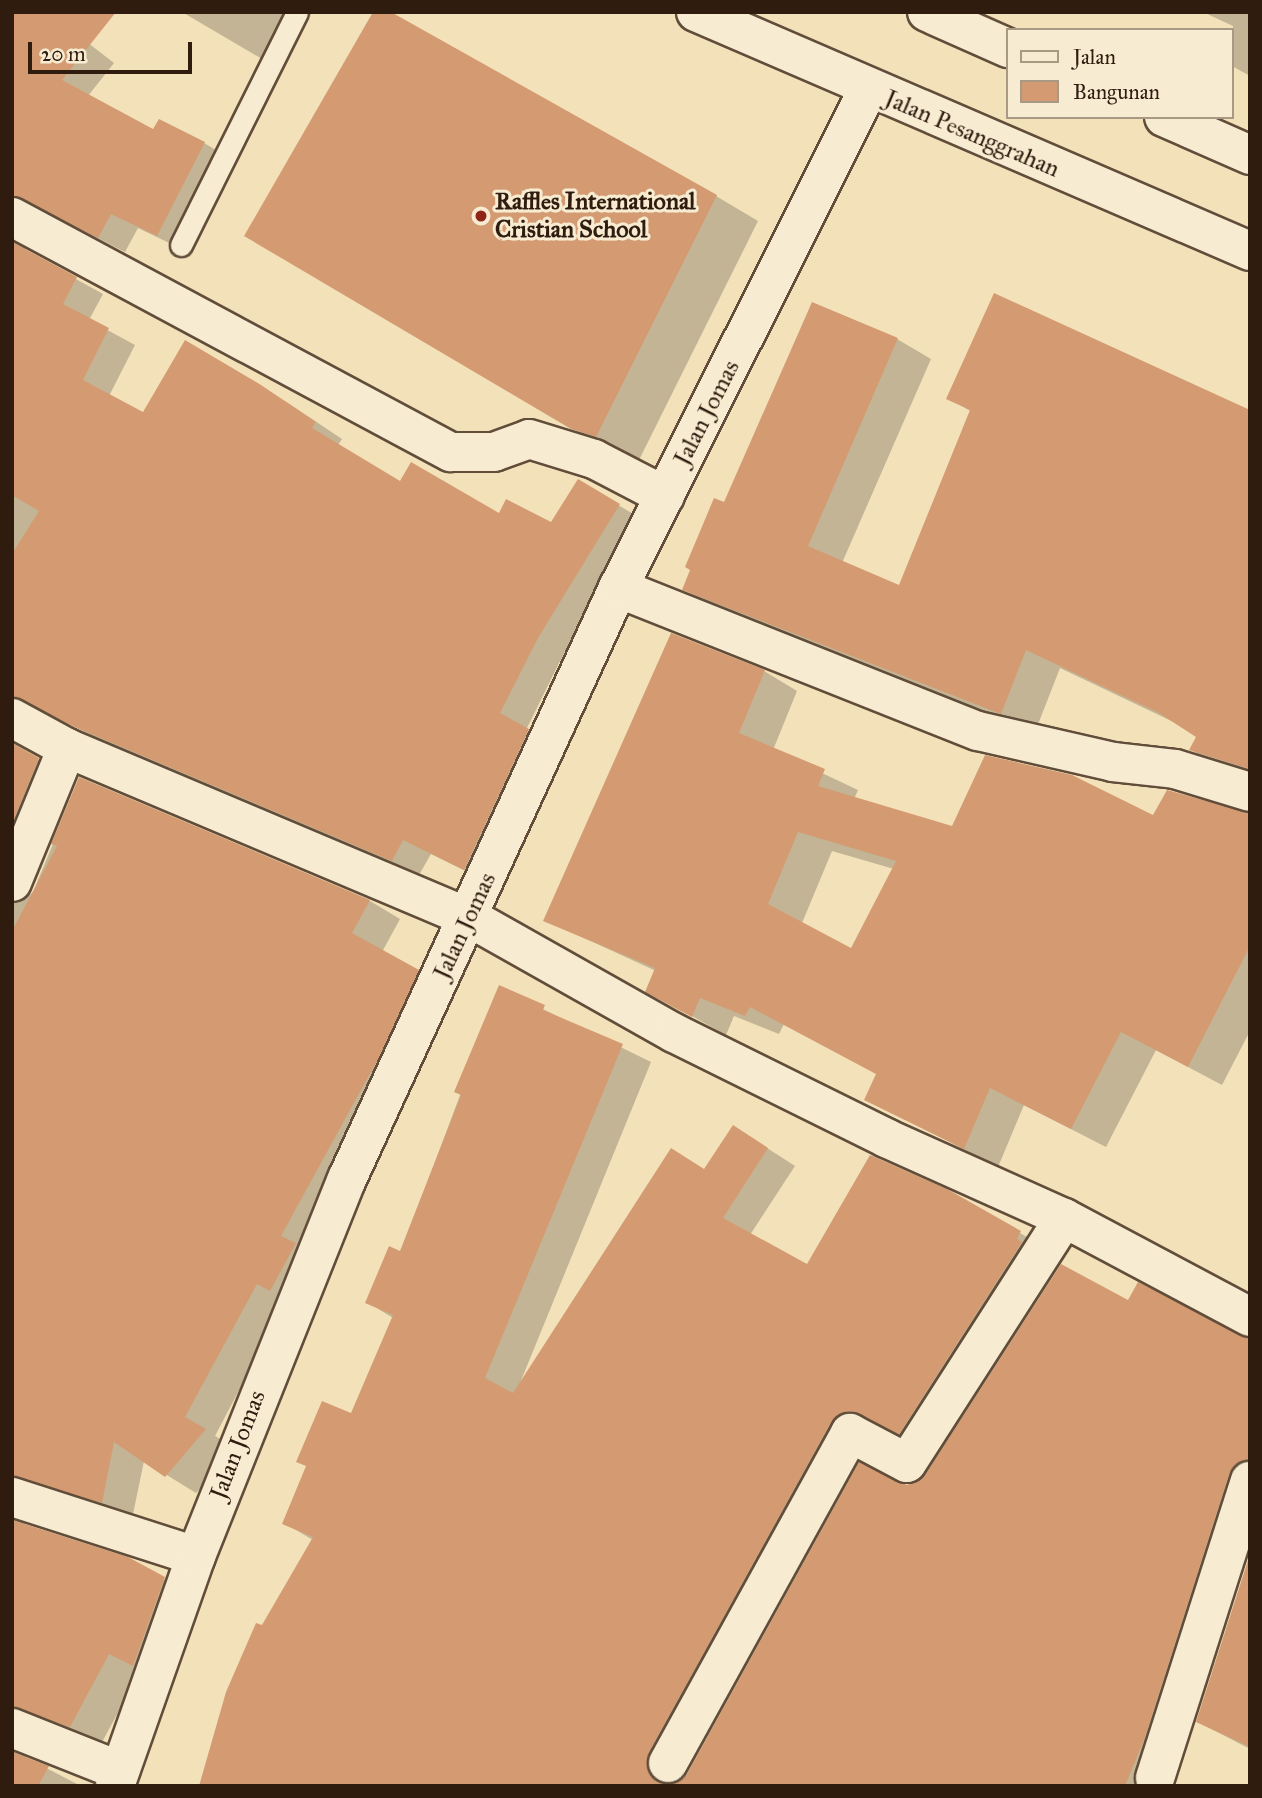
<!DOCTYPE html>
<style>
body{margin:0}
#map{position:relative;width:1262px;height:1798px;overflow:hidden;background:#f3e1b9;font-family:"IM FELL Great Primer",serif}
div>[style]{position:absolute}
.shadow>*{inset:0;background:#0003}
.building>*{inset:0;background:#d49b72}
.roads{filter:drop-shadow(2px 0 #614d3a) drop-shadow(-2px 0 #614d3a) drop-shadow(0 2px #614d3a) drop-shadow(0 -2px #614d3a)}
.service>*{height:21px;margin:-10.5px;padding:0 10.5px;transform-origin:10.5px;border-radius:10.5px;background:#f7ecd2}
.minor>*{height:38px;margin:-19px;padding:0 19px;transform-origin:19px;border-radius:19px;background:#f7ecd2}
.secondary>*{height:38px;margin:-19px;padding:0 19px;transform-origin:19px;border-radius:19px;background:#f7ecd2}
.dots>*{width:19px;height:19px;translate:-50% -50%;box-sizing:border-box;border:4px solid #f7ecd2;border-radius:50%}
span{translate:-50% -50%;white-space:nowrap;text-align:center;line-height:1.15;-webkit-text-stroke:6px #f7ecd2;paint-order:stroke}
.street-label{font-size:24px;color:#301c0f}
.poi-label{font-size:24px;color:#301c0f;font-weight:700}
.left{translate:0 -50%;text-align:left}
.frame{position:absolute;inset:0;border:14px solid #301c0f;pointer-events:none}
.legend{position:absolute;left:1006px;top:28px;width:228px;height:91px;box-sizing:border-box;background:#f7ecd2;border:2px solid #a79984;margin:0;padding:9px 12px;list-style:none;font-size:21px;color:#301c0f}
.legend li{display:flex;align-items:center;gap:14px;height:35px}
.legend b{width:35px;border:2px solid #a79984}
.scale{position:absolute;left:28px;top:42px;width:164px;height:32px;box-sizing:border-box;border:4px solid #301c0f;border-top:0;padding-left:9px;font-size:21px;line-height:24px;white-space:nowrap;color:#301c0f;-webkit-text-stroke:5px #f7ecd2;paint-order:stroke}
</style>
<div id="map">
<div class="shadow">
<div style="clip-path:polygon(12px 12px,83px 39px,114px 63px,88px 96px,154px 131px,204px 143px,231px 159px,184px 250px,138px 228px,125px 252px,40px 209px,27px 214px,16px 235px,27px 252px,103px 294px,89px 320px,135px 345px,109px 396px,144px 415px,185px 343px,288px 403px,342px 439px,338px 445px,401px 483px,499px 515px,552px 524px,578px 481px,645px 521px,564px 653px,526px 730px,555px 746px,492px 884px,431px 854px,419px 875px,105px 743px,52px 714px,12px 664px)"></div>
<div style="clip-path:polygon(182px 12px,291px 12px,274px 66px)"></div>
<div style="clip-path:polygon(1203px 12px,1250px 12px,1250px 76px,1232px 66px,1233px 26px)"></div>
<div style="clip-path:polygon(716px 196px,758px 221px,639px 460px,616px 453px,572px 428px)"></div>
<div style="clip-path:polygon(897px 339px,931px 359px,842px 563px,900px 587px,972px 412px,948px 398px,1250px 414px,1250px 777px,1225px 769px,1191px 750px,1199px 736px,1184px 727px,1060px 668px,1035px 732px,718px 609px,684px 589px,725px 505px)"></div>
<div style="clip-path:polygon(evenodd,764px 671px,797px 691px,773px 750px,858px 790px,854px 799px,953px 828px,1250px 814px,1250px 1031px,1222px 1085px,1156px 1050px,1106px 1147px,1024px 1105px,998px 1167px,866px 1099px,877px 1074px,784px 1024px,779px 1034px,734px 1016px,726px 1035px,681px 1010px,656px 971px,545px 920px,764px 671px,832px 851px,894px 869px,852px 950px,802px 923px,832px 851px)"></div>
<div style="clip-path:polygon(12px 745px,69px 777px,21px 902px,33px 892px,80px 779px,370px 901px,400px 919px,382px 952px,449px 989px,215px 1436px,236px 1448px,196px 1493px,144px 1461px,132px 1519px,22px 1507px,25px 1526px,128px 1559px,195px 1597px,141px 1670px,101px 1744px,22px 1737px,25px 1757px,79px 1785px,12px 1786px)"></div>
<div style="clip-path:polygon(500px 988px,651px 1062px,518px 1388px,706px 1170px,761px 1144px,795px 1166px,750px 1235px,808px 1266px,946px 1191px,1048px 1249px,929px 1449px,880px 1426px,859px 1438px,677px 1769px,677px 1782px,688px 1775px,907px 1487px,926px 1477px,1129px 1303px,1250px 1340px,1250px 1515px,1160px 1786px,201px 1786px,263px 1627px,313px 1540px,284px 1523px,352px 1415px,393px 1318px,367px 1302px,401px 1253px)"></div>
<div style="clip-path:polygon(1250px 1559px,1250px 1749px,1198px 1722px)"></div>
</div>
<div class="building">
<div style="clip-path:polygon(12px 12px,116px 12px,62px 80px,153px 129px,159px 119px,205px 142px,157px 236px,111px 214px,98px 238px,12px 195px)"></div>
<div style="clip-path:polygon(373px 12px,391px 12px,717px 195px,596px 437px,571px 429px,244px 236px)"></div>
<div style="clip-path:polygon(12px 242px,77px 277px,63px 304px,109px 328px,83px 380px,143px 412px,185px 340px,261px 385px,316px 422px,312px 428px,400px 481px,411px 462px,499px 513px,506px 499px,551px 522px,578px 479px,620px 504px,538px 638px,500px 713px,529px 729px,464px 870px,403px 840px,392px 861px,77px 728px,12px 696px,12px 554px,39px 511px,12px 495px)"></div>
<div style="clip-path:polygon(994px 293px,1250px 410px,1250px 769px,1189px 750px,1196px 737px,1159px 713px,1026px 650px,1001px 714px,682px 590px,690px 570px,685px 567px,714px 498px,724px 502px,812px 302px,898px 338px,808px 546px,899px 585px,970px 410px,946px 399px)"></div>
<div style="clip-path:polygon(evenodd,671px 633px,765px 670px,739px 733px,825px 769px,818px 786px,952px 826px,985px 755px,1072px 775px,1153px 815px,1167px 790px,1250px 813px,1250px 946px,1188px 1067px,1121px 1032px,1071px 1129px,990px 1088px,964px 1149px,864px 1100px,876px 1074px,750px 1007px,745px 1016px,700px 998px,692px 1017px,645px 992px,655px 968px,543px 921px,671px 633px,798px 832px,896px 861px,851px 948px,768px 904px,798px 832px)"></div>
<div style="clip-path:polygon(12px 743px,39px 758px,12px 824px)"></div>
<div style="clip-path:polygon(79px 777px,370px 900px,352px 933px,419px 970px,379px 1057px,281px 1236px,296px 1243px,270px 1291px,257px 1284px,185px 1417px,206px 1429px,165px 1477px,114px 1442px,102px 1503px,12px 1476px,12px 931px,57px 846px,51px 844px)"></div>
<div style="clip-path:polygon(499px 985px,545px 1005px,543px 1010px,623px 1044px,485px 1378px,513px 1393px,671px 1148px,704px 1169px,733px 1125px,768px 1148px,723px 1218px,807px 1264px,870px 1155px,947px 1189px,1021px 1231px,1017px 1239px,1022px 1242px,899px 1434px,850px 1411px,831px 1422px,649px 1752px,649px 1774px,658px 1782px,679px 1782px,687px 1774px,859px 1462px,907px 1485px,925px 1475px,1061px 1264px,1128px 1300px,1138px 1282px,1250px 1339px,1250px 1460px,1236px 1464px,1229px 1474px,1145px 1737px,1125px 1786px,199px 1786px,226px 1692px,256px 1623px,262px 1625px,313px 1537px,282px 1524px,306px 1466px,296px 1462px,322px 1401px,351px 1413px,393px 1315px,365px 1303px,389px 1246px,400px 1251px,461px 1095px,454px 1092px)"></div>
<div style="clip-path:polygon(12px 1520px,128px 1557px,165px 1577px,133px 1666px,109px 1654px,70px 1727px,12px 1707px)"></div>
<div style="clip-path:polygon(1250px 1554px,1250px 1747px,1196px 1722px)"></div>
<div style="clip-path:polygon(12px 1752px,49px 1766px,38px 1786px,12px 1786px)"></div>
</div>
<div class="roads">
<div class="service">
<div style="left:181px;top:245px;width:260px;rotate:-63.5deg"></div>
</div>
<div class="minor">
<div style="left:12px;top:217px;width:498px;rotate:28.2deg"></div>
<div style="left:451px;top:452px;width:43px"></div>
<div style="left:494px;top:452px;width:37px;rotate:-20deg"></div>
<div style="left:529px;top:439px;width:68px;rotate:17.1deg"></div>
<div style="left:594px;top:459px;width:80px;rotate:27.5deg"></div>
<div style="left:618px;top:588px;width:387px;rotate:21.7deg"></div>
<div style="left:978px;top:731px;width:139px;rotate:12.9deg"></div>
<div style="left:1113px;top:762px;width:62px;rotate:6.4deg"></div>
<div style="left:1175px;top:769px;width:78px;rotate:17deg"></div>
<div style="left:12px;top:718px;width:63px;rotate:28.6deg"></div>
<div style="left:67px;top:748px;width:437px;rotate:22.9deg"></div>
<div style="left:470px;top:918px;width:234px;rotate:29.4deg"></div>
<div style="left:674px;top:1033px;width:237px;rotate:26.3deg"></div>
<div style="left:886px;top:1138px;width:195px;rotate:24.2deg"></div>
<div style="left:1064px;top:1218px;width:211px;rotate:28deg"></div>
<div style="left:12px;top:882px;width:145px;rotate:-67.7deg"></div>
<div style="left:12px;top:1497px;width:193px;rotate:17.8deg"></div>
<div style="left:12px;top:1728px;width:116px;rotate:21.7deg"></div>
<div style="left:668px;top:1763px;width:377px;rotate:-61.1deg"></div>
<div style="left:850px;top:1433px;width:64px;rotate:27.8deg"></div>
<div style="left:907px;top:1463px;width:291px;rotate:-57.3deg"></div>
<div style="left:1155px;top:1778px;width:312px;rotate:-72.3deg"></div>
<div style="left:115px;top:1786px;width:244px;rotate:-70.6deg"></div>
<div style="left:196px;top:1556px;width:406px;rotate:-68.2deg"></div>
<div style="left:347px;top:1179px;width:650px;rotate:-65.37deg"></div>
<div style="left:618px;top:588px;width:557px;rotate:-63.34deg"></div>
</div>
<div class="secondary">
<div style="left:696px;top:12px;width:603px;rotate:23.34deg"></div>
<div style="left:927px;top:12px;width:89px;rotate:24deg"></div>
<div style="left:1164px;top:117px;width:94px;rotate:23.8deg"></div>
</div>
</div>
<div class="dots">
<div style="left:481px;top:216px;background:#8f2418"></div>
</div>
<div class="street-label">
<span style="left:972px;top:134px;rotate:23deg">Jalan Pesanggrahan</span>
<span style="left:707px;top:413px;rotate:-63deg">Jalan Jomas</span>
<span style="left:465px;top:926px;rotate:-65deg">Jalan Jomas</span>
<span style="left:238px;top:1445px;rotate:-69deg">Jalan Jomas</span>
</div>
<div class="poi-label">
<span class="left" style="left:495px;top:216px">Raffles International<br>Cristian School</span>
</div>
<div class="frame"></div>
<ul class="legend">
<li><b style="height:9px;background:#f7ecd2"></b>Jalan</li>
<li><b style="height:19px;background:#d49b72"></b>Bangunan</li>
</ul>
<div class="scale">20 m</div>
</div>
